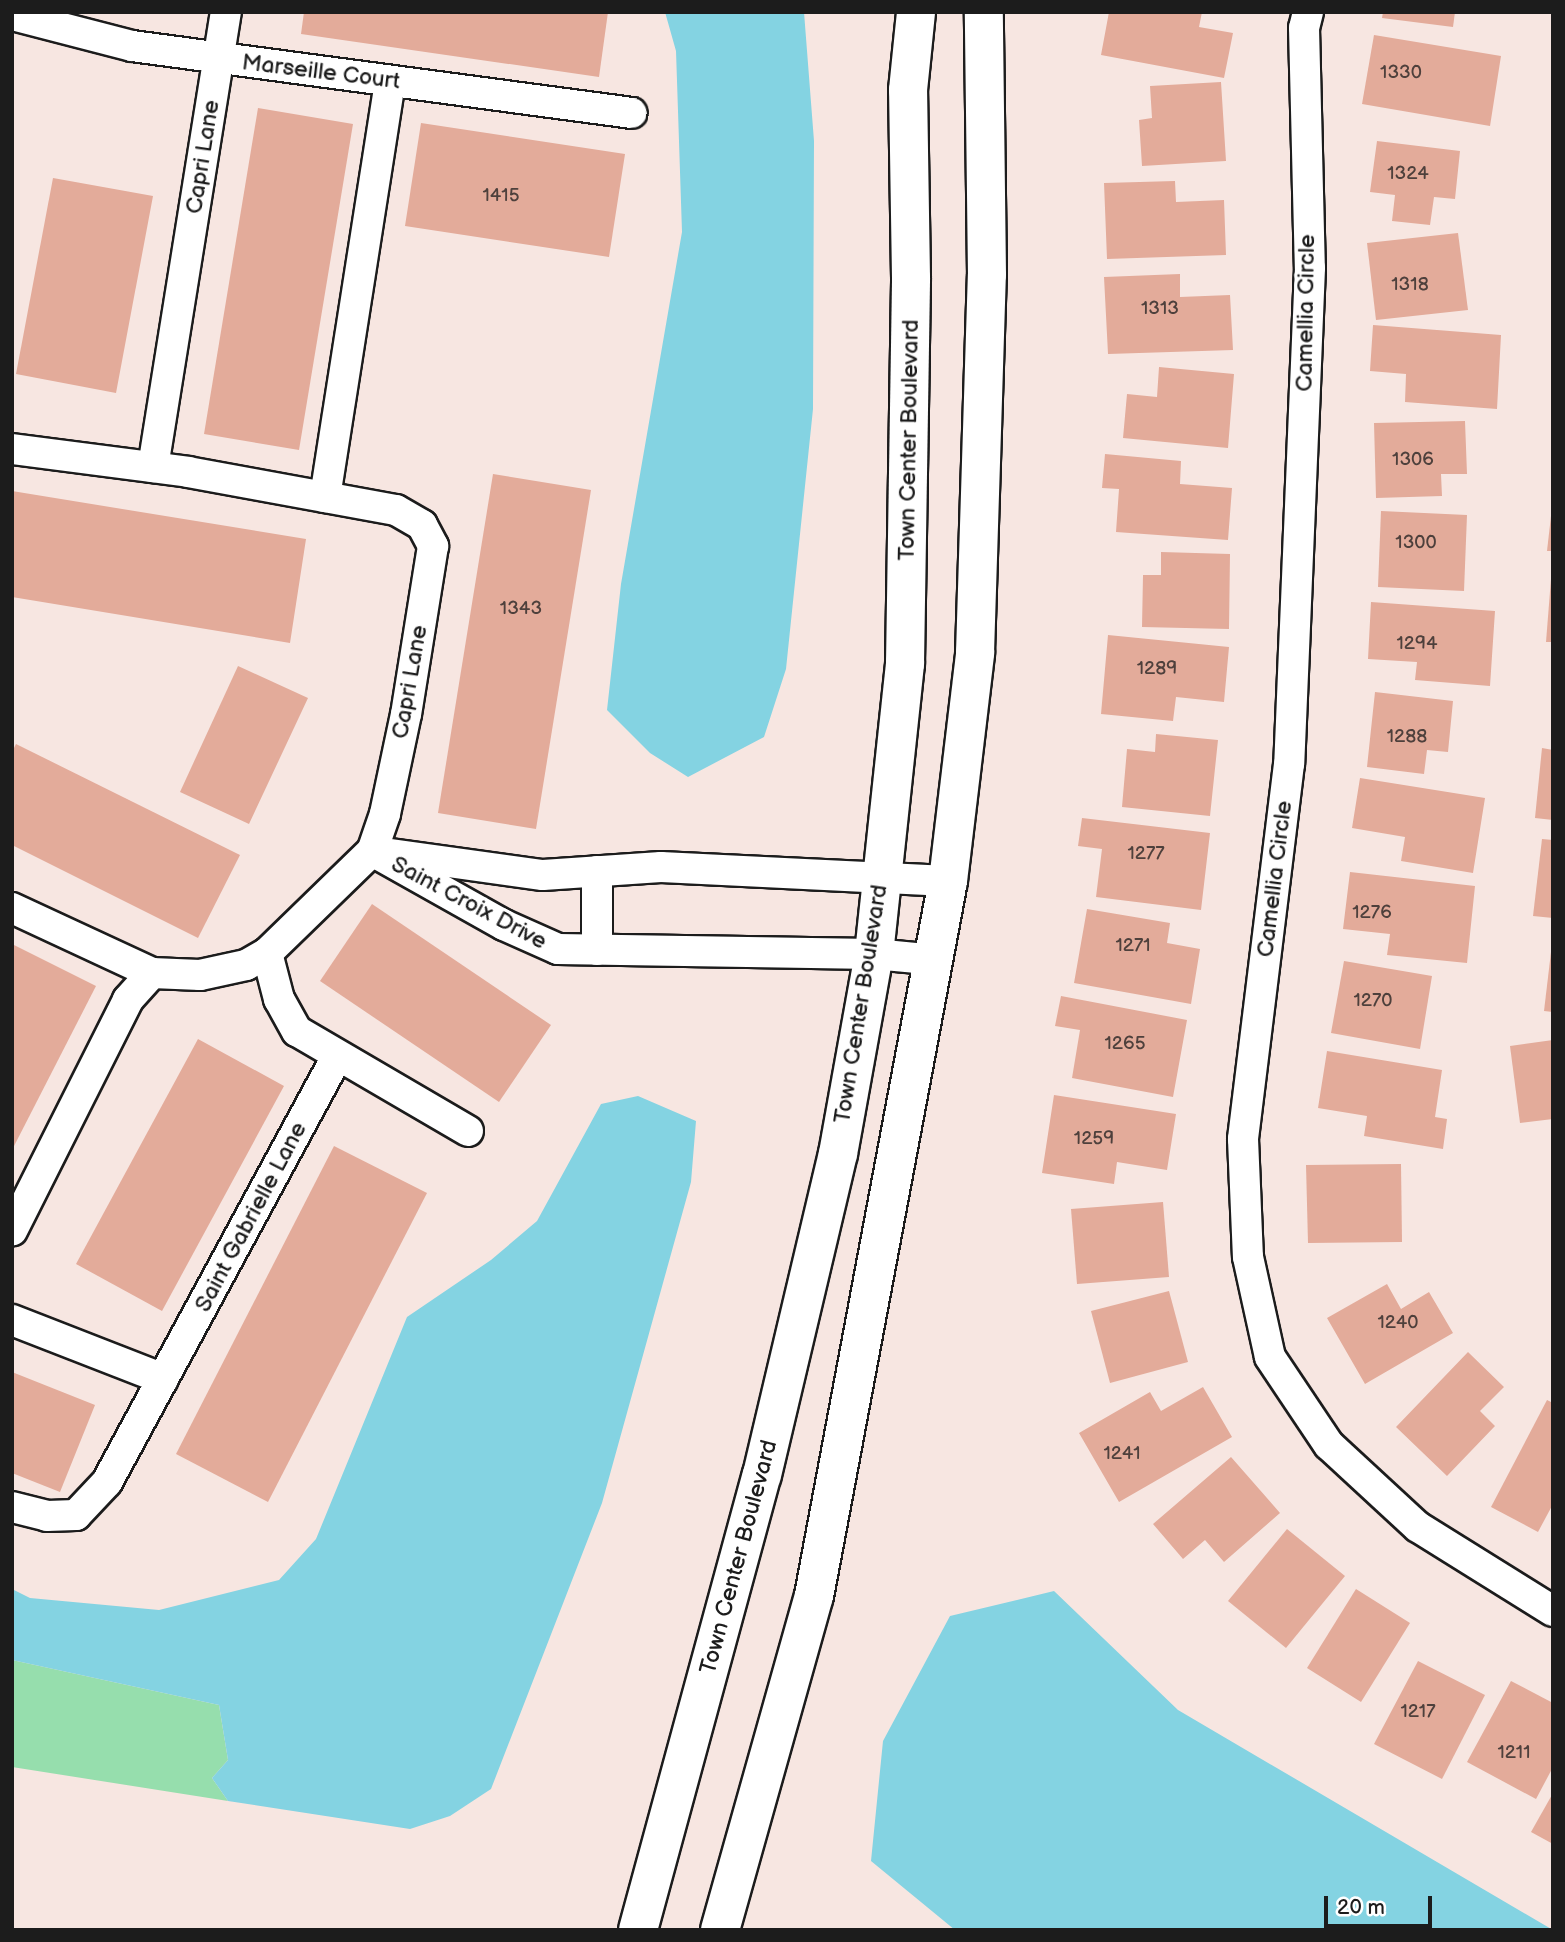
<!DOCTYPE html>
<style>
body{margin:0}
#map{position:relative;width:1565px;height:1942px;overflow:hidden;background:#f7e6e1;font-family:"Balsamiq Sans",sans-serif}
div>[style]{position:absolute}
.green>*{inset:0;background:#96dead}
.water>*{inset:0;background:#84d3e2}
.building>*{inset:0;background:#e3ab9a}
.roads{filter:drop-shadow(2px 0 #1c1c1c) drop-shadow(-2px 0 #1c1c1c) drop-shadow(0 2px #1c1c1c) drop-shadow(0 -2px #1c1c1c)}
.minor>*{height:30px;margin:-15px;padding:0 15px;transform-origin:15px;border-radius:15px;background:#fff}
.tertiary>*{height:38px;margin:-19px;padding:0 19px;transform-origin:19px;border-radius:19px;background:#fff}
span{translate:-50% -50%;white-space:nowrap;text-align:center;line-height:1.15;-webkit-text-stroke:6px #fff;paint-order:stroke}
.number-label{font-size:19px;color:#4e403c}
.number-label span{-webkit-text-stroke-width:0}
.street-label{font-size:23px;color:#1c1c1c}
.frame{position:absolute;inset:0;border:14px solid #1c1c1c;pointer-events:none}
.scale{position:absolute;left:1324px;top:1896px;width:108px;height:32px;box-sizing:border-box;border:4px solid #1c1c1c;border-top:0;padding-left:9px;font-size:21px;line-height:24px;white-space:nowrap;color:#1c1c1c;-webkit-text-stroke:5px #fff;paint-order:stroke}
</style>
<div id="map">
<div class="green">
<div style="clip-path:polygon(12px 1660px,219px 1705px,228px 1760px,212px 1778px,228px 1801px,12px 1767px)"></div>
</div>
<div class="water">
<div style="clip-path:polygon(665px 12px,804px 12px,814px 141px,813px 409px,786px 669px,764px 737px,688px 777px,650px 753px,607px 710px,621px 584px,682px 232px,676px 51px)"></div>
<div style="clip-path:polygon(638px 1096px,696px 1121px,691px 1182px,602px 1503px,491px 1789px,450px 1816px,410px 1829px,228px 1801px,212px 1778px,228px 1760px,219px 1705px,12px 1660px,12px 1589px,30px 1598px,159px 1610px,279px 1580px,316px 1539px,407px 1317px,491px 1260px,537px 1221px,601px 1104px)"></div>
<div style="clip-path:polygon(1054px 1591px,1178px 1710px,1553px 1930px,955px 1930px,871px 1861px,883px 1741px,950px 1616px)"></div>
</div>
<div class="building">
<div style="clip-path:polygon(304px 12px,608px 12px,599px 77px,301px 34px)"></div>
<div style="clip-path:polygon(1109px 12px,1202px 12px,1199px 27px,1233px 33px,1224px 78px,1101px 55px)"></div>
<div style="clip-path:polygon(1383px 12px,1455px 12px,1453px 27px,1382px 18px)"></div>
<div style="clip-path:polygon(1374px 35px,1501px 56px,1490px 126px,1362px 104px)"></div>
<div style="clip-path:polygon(1221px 82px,1226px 161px,1142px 166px,1139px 120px,1152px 118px,1150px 86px)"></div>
<div style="clip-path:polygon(258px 108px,353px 124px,299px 450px,204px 434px)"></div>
<div style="clip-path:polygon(421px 123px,625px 154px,609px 257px,405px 226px)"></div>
<div style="clip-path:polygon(1377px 141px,1460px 151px,1455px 199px,1434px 197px,1430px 225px,1392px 221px,1395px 195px,1370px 192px)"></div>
<div style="clip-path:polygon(53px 178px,153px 196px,116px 393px,16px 374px)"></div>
<div style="clip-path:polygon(1175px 181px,1176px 202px,1224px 200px,1226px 255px,1107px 259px,1104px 183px)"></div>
<div style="clip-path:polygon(1458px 233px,1468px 310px,1376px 320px,1367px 243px)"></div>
<div style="clip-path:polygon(1180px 274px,1180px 297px,1230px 295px,1233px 350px,1108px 354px,1104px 277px)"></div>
<div style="clip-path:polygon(1373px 325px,1501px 335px,1497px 409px,1405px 402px,1406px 374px,1370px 371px)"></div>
<div style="clip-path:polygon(1159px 367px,1234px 374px,1228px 448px,1123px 438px,1127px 394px,1157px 397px)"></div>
<div style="clip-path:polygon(1465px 421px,1467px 474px,1441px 474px,1442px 496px,1376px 498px,1374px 423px)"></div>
<div style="clip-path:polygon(1105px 454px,1181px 461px,1180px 484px,1232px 488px,1228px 540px,1116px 532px,1119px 489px,1102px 488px)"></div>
<div style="clip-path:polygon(493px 474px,591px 490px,536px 829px,438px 813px)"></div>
<div style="clip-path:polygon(12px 491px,306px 539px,290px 643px,12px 597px)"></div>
<div style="clip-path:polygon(1381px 511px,1467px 515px,1464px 591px,1378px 587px)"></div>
<div style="clip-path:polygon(1551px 516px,1553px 516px,1553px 551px,1547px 551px)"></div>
<div style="clip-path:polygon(1161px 552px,1230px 554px,1229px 629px,1142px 627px,1143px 575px,1161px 575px)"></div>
<div style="clip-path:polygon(1551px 579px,1553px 579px,1553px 642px,1546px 642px)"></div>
<div style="clip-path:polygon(1371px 602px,1495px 611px,1490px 686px,1415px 680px,1417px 662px,1368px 659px)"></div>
<div style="clip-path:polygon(1108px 635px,1229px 647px,1224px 702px,1176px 697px,1173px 721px,1101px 714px)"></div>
<div style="clip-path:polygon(238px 666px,308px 698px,249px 824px,180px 792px)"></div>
<div style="clip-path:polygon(1375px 692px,1453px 701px,1448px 752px,1427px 750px,1424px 774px,1367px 767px)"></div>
<div style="clip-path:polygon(1156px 734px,1218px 740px,1210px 816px,1122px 807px,1127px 749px,1155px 752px)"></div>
<div style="clip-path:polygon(16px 744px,240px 855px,198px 938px,12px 845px,12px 752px)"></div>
<div style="clip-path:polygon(1542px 748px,1553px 750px,1553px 820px,1535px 818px)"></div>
<div style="clip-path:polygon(1360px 778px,1485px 798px,1473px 873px,1401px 861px,1405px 837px,1352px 828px)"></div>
<div style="clip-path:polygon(1082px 818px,1210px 833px,1201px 910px,1096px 897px,1102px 849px,1078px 846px)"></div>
<div style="clip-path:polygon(1542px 839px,1553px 840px,1553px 918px,1533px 916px)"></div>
<div style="clip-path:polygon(1350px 872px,1475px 886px,1467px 963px,1387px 955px,1390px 934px,1343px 929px)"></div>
<div style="clip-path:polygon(372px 904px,551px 1025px,499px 1102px,320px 981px)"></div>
<div style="clip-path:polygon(1087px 909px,1170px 923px,1167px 943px,1200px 949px,1191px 1004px,1074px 983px)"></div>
<div style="clip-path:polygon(12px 944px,96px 986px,12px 1150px)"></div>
<div style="clip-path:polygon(1551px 952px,1553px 952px,1553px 1012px,1544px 1011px)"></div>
<div style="clip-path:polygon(1344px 961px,1432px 976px,1420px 1049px,1331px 1033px)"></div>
<div style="clip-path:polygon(1061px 996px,1187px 1020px,1173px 1097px,1072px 1078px,1080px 1030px,1055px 1026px)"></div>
<div style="clip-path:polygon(198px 1039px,284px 1086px,162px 1311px,76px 1264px)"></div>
<div style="clip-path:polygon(1553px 1040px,1553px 1119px,1520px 1123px,1510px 1046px)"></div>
<div style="clip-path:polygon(1327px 1051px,1442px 1070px,1435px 1117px,1447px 1119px,1443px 1149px,1364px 1136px,1367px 1116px,1318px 1108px)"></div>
<div style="clip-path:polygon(1054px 1095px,1176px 1114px,1167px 1170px,1117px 1162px,1114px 1184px,1042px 1173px)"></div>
<div style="clip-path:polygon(334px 1146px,427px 1193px,268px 1502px,176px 1454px)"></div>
<div style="clip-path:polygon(1401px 1164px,1402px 1242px,1308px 1243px,1306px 1165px)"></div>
<div style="clip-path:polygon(1163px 1202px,1169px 1277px,1077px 1284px,1071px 1209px)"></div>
<div style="clip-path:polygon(1387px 1284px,1401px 1309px,1429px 1292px,1453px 1333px,1365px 1384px,1327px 1318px)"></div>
<div style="clip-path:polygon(1169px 1291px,1188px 1362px,1110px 1383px,1091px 1311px)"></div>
<div style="clip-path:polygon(1468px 1352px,1504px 1387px,1480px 1411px,1495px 1426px,1447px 1476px,1396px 1427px)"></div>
<div style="clip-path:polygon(12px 1372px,95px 1405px,60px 1492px,12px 1473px)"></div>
<div style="clip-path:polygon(1203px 1387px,1232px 1437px,1119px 1502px,1079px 1433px,1150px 1392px,1161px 1411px)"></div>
<div style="clip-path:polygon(1547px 1400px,1553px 1403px,1553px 1504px,1538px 1532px,1491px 1507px)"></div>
<div style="clip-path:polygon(1231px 1457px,1280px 1513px,1224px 1562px,1205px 1540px,1183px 1559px,1153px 1524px)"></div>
<div style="clip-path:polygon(1287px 1529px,1345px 1576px,1286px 1648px,1228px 1601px)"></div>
<div style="clip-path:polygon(1356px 1589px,1410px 1623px,1361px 1702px,1307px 1668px)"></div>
<div style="clip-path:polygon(1418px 1661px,1485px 1695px,1442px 1779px,1374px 1744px)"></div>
<div style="clip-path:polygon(1511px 1681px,1553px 1703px,1553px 1767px,1536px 1799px,1467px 1762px)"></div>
<div style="clip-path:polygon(1553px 1793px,1553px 1844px,1531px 1832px)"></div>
</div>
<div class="roads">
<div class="minor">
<div style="left:1308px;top:12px;width:16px;rotate:104deg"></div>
<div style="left:1304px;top:28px;width:240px;rotate:88.6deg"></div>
<div style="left:1310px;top:268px;width:496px;rotate:92.4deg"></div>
<div style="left:1289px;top:764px;width:378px;rotate:97deg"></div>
<div style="left:1243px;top:1139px;width:118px;rotate:87.6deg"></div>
<div style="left:1248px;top:1257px;width:102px;rotate:77.6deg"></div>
<div style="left:1270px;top:1357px;width:106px;rotate:56.2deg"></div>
<div style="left:1329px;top:1445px;width:121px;rotate:42.7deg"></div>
<div style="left:1418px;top:1527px;width:159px;rotate:31.9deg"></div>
<div style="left:12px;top:15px;width:124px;rotate:14.5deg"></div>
<div style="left:132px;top:46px;width:504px;rotate:7.63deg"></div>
<div style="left:12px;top:449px;width:177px;rotate:7.4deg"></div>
<div style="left:188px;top:472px;width:211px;rotate:10.4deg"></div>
<div style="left:396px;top:510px;width:30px;rotate:30deg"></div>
<div style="left:422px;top:525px;width:24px;rotate:62deg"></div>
<div style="left:433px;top:546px;width:170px;rotate:99.1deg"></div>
<div style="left:406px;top:714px;width:102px;rotate:101.9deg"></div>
<div style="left:385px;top:814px;width:39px;rotate:109deg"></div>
<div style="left:372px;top:851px;width:146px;rotate:135.8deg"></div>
<div style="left:267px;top:953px;width:24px;rotate:150deg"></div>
<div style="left:246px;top:965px;width:47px;rotate:167.7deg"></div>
<div style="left:200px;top:975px;width:48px;rotate:-177.6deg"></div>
<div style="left:152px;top:973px;width:36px;rotate:132deg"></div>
<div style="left:128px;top:1000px;width:258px;rotate:116.7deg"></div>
<div style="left:153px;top:467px;width:461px;rotate:-80.9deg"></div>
<div style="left:325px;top:497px;width:421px;rotate:-81.1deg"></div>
<div style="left:372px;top:851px;width:151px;rotate:29.3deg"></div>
<div style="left:504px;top:925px;width:59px;rotate:24deg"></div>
<div style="left:558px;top:949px;width:316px;rotate:0.9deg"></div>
<div style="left:874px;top:954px;width:62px;rotate:5.5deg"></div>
<div style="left:391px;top:854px;width:153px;rotate:7.9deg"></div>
<div style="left:543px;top:875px;width:118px;rotate:-3.9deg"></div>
<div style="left:661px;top:867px;width:287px;rotate:2.8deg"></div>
<div style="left:597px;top:871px;width:79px;rotate:90deg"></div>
<div style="left:12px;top:908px;width:154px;rotate:24.9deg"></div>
<div style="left:267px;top:953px;width:48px;rotate:75.4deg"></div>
<div style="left:279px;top:999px;width:37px;rotate:61deg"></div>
<div style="left:297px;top:1031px;width:198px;rotate:30.3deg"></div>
<div style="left:12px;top:1320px;width:162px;rotate:21.3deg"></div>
<div style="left:12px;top:1507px;width:36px;rotate:14deg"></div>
<div style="left:47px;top:1516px;width:29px;rotate:-2deg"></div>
<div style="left:76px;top:1515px;width:45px;rotate:-46.8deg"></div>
<div style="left:107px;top:1482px;width:485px;rotate:-61.6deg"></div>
</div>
<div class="tertiary">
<div style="left:638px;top:1930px;width:472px;rotate:-74.8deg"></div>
<div style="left:762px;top:1475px;width:330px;rotate:-76.7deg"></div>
<div style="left:838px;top:1154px;width:203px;rotate:-79.8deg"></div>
<div style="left:874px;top:954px;width:292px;rotate:-83.9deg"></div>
<div style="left:905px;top:664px;width:386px;rotate:-89.1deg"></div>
<div style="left:911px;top:278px;width:188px;rotate:-90.9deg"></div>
<div style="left:908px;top:90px;width:78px;rotate:-84.1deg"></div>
<div style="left:720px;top:1930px;width:347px;rotate:-74.3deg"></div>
<div style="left:814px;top:1596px;width:727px;rotate:-79.39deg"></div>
<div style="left:948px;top:881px;width:230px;rotate:-83.2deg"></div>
<div style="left:975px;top:653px;width:378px;rotate:-88.2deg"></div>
<div style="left:987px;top:275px;width:263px;rotate:-90.7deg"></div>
</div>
</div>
<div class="number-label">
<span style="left:1401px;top:73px">1330</span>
<span style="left:1408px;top:174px">1324</span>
<span style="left:501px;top:196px">1415</span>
<span style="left:1410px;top:285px">1318</span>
<span style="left:1160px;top:309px">1313</span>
<span style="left:1413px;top:460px">1306</span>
<span style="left:1416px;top:543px">1300</span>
<span style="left:521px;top:609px">1343</span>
<span style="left:1417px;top:644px">1294</span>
<span style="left:1157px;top:669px">1289</span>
<span style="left:1407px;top:737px">1288</span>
<span style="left:1146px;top:854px">1277</span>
<span style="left:1372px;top:913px">1276</span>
<span style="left:1133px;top:946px">1271</span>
<span style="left:1373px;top:1001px">1270</span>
<span style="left:1125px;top:1044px">1265</span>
<span style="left:1094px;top:1139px">1259</span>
<span style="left:1398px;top:1323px">1240</span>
<span style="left:1122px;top:1454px">1241</span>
<span style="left:1418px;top:1712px">1217</span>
<span style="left:1514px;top:1753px">1211</span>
</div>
<div class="street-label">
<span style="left:321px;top:72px;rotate:7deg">Marseille Court</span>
<span style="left:203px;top:157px;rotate:-81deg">Capri Lane</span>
<span style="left:1306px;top:313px;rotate:-89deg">Camellia Circle</span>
<span style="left:909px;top:440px;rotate:-89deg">Town Center Boulevard</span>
<span style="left:410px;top:682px;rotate:-80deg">Capri Lane</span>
<span style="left:1275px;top:879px;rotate:-83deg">Camellia Circle</span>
<span style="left:469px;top:903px;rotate:28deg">Saint Croix Drive</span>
<span style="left:861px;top:1004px;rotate:-81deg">Town Center Boulevard</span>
<span style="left:251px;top:1217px;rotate:-62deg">Saint Gabrielle Lane</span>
<span style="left:739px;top:1557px;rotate:-75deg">Town Center Boulevard</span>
</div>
<div class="frame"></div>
<div class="scale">20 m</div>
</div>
